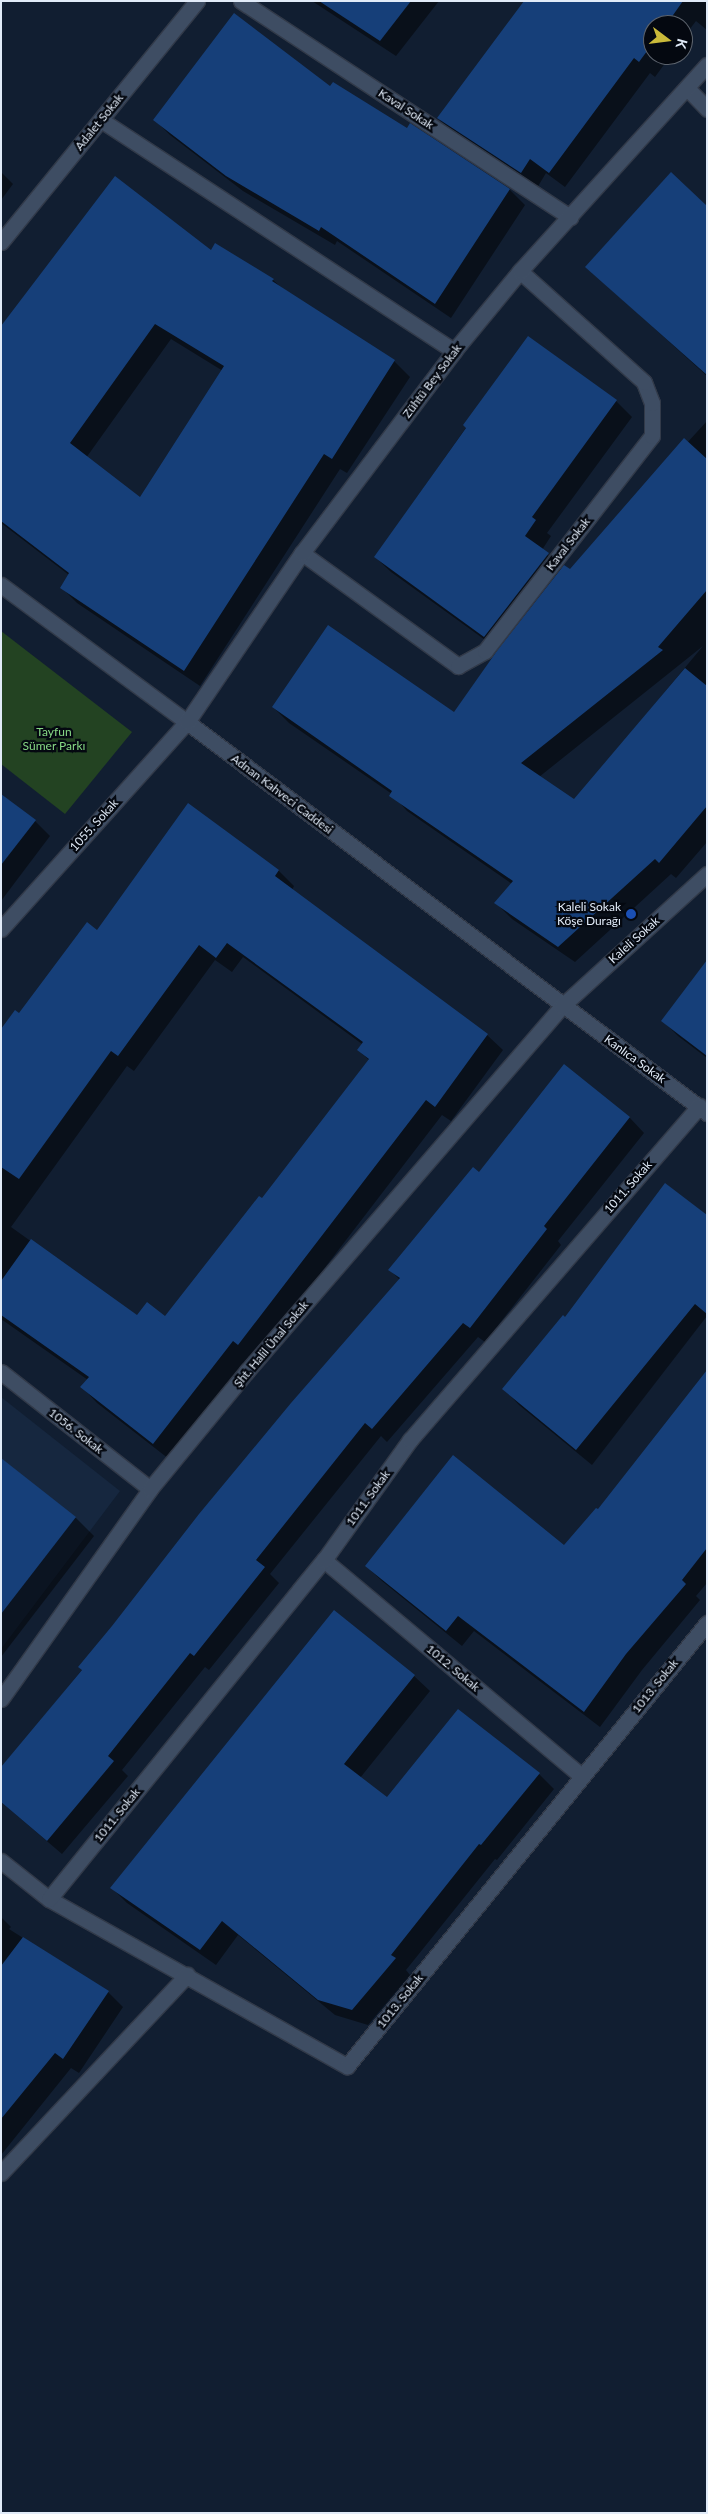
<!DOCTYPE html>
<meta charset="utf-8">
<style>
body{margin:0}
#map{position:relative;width:708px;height:2514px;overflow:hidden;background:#111e31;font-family:Lato,sans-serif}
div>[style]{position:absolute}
.built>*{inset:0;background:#16273f}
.green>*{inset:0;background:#234322}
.shadow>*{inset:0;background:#0007}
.building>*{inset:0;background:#163f79}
.roads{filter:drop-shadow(1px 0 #323a49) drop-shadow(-1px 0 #323a49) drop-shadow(0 1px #323a49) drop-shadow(0 -1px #323a49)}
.minor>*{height:15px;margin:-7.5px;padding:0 7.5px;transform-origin:7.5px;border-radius:7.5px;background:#3e4d63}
.dots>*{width:14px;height:14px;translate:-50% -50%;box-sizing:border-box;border:2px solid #040810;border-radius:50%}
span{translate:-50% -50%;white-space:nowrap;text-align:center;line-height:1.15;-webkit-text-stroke:4.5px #040810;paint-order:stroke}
.street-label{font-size:12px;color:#e1ebf8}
.park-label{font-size:12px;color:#87d885}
.poi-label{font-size:12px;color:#e1ebf8}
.right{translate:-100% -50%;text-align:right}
.frame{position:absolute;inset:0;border:2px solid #e1ebf8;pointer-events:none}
.north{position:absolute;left:643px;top:15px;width:50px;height:50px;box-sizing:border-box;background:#040810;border:1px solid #5c636d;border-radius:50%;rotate:105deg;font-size:14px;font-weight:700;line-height:20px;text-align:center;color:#e1ebf8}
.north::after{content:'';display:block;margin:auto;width:18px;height:22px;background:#caba3a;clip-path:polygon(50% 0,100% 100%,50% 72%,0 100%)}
</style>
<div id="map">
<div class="built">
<div style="clip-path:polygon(1px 1397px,120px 1491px,1px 1649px)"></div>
</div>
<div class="green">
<div style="clip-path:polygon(1px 631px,132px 732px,65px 814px,1px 764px)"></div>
</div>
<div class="shadow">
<div style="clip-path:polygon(312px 1px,439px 1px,396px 56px)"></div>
<div style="clip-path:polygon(526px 1px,707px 1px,707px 30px,696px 21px,683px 38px,683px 25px,653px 25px,653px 55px,671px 55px,655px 77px,650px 73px,565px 187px,546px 173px,537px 188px,454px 134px,438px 118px)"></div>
<div style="clip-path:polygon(331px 88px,408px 130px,411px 125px,510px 190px,525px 205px,451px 318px,337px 241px,335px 245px,243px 191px,170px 135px,155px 120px)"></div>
<div style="clip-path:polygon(1px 172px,13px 184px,1px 200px)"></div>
<div style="clip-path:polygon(evenodd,115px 178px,211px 252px,273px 280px,283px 289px,394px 361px,410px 377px,347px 473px,340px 469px,200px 686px,77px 603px,61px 587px,69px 575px,1px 523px,1px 328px,115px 178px,171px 339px,223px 371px,140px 499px,86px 458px,171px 339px)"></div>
<div style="clip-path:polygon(707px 208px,707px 376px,603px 282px)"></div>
<div style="clip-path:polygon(evenodd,529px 338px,616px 401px,632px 417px,547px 533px,551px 536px,542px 550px,562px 569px,570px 571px,707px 421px,707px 842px,676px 878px,671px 874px,575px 962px,512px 919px,496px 903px,512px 884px,407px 811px,392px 794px,289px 723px,273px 707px,454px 713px,499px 650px,391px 572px,375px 557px,529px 338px,703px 646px,574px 801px,539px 777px,703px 646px)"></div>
<div style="clip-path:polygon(1px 795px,35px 821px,50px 836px,1px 901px)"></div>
<div style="clip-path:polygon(evenodd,188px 805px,279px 871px,294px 886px,292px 890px,487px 1035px,503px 1050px,451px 1121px,442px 1115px,254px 1360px,249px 1356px,169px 1459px,97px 1403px,82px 1387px,88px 1380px,1px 1319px,1px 1031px,20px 1015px,97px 932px,188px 805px,243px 957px,362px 1044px,358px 1050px,369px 1060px,262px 1200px,165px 1318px,137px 1317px,11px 1227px,127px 1066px,134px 1071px,215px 960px,232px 972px,243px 957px)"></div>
<div style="clip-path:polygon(707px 962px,707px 1058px,678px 1036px,663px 1021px)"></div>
<div style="clip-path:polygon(564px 1066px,630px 1118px,644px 1133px,558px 1241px,561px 1245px,485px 1342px,478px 1337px,387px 1442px,381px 1436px,270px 1574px,279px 1583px,209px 1670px,205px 1667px,122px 1770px,128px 1776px,62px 1854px,1px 1802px,1px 1769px,400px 1280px,390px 1270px,479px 1173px)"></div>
<div style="clip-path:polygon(707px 1216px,707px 1316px,592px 1465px,519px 1405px,504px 1389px,565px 1319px)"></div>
<div style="clip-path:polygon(707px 1372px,707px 1583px,696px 1596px,700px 1600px,642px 1670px,600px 1727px,474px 1631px,462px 1646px,382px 1581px,366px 1566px,564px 1547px,598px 1511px)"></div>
<div style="clip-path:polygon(4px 1462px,76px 1518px,94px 1536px,1px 1657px,1px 1466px)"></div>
<div style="clip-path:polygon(414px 1676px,430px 1691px,360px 1778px,387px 1799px,539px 1774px,554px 1789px,497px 1860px,495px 1859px,406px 1970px,410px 1975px,368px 2025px,335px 2015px,238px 1935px,216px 1965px,127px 1903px,112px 1888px)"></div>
<div style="clip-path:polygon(1px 1917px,11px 1927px,9px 1929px,108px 1992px,123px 2007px,79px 2073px,71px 2068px,1px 2155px)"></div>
</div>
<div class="building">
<div style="clip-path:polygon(319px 1px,411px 1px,380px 41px)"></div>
<div style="clip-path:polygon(524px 1px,683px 1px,666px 25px,653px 25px,653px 43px,639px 62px,634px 58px,549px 173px,530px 159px,521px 173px,437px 118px)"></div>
<div style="clip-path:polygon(234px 13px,330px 86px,333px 82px,407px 128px,410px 123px,510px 189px,435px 304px,321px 227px,319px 231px,226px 176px,153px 120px)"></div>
<div style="clip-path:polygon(671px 172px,707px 206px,707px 375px,585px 267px)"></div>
<div style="clip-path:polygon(evenodd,115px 176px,211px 250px,215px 243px,274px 279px,272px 281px,395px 360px,332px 459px,324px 454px,184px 671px,60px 588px,69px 573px,1px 521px,1px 326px,115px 176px,155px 324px,224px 366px,140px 497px,70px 443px,155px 324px)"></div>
<div style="clip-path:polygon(528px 336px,617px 400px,532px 517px,536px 520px,525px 536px,549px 553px,484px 637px,374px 557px,466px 428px,463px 425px)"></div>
<div style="clip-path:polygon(684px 438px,707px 459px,707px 590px,658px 647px,663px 650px,521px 763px,574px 799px,685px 668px,707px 686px,707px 806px,659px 863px,655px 859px,558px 947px,494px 903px,513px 881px,389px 796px,392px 791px,272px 707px,328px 625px,454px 712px,499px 648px,564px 565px,570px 569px)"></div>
<div style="clip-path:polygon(1px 794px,36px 820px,1px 865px)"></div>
<div style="clip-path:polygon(188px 803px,279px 870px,275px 876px,488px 1034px,435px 1107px,426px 1100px,238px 1345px,233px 1341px,153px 1444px,80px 1387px,89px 1377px,1px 1315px,1px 1281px,31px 1239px,137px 1315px,147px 1302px,165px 1316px,259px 1196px,262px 1198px,369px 1059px,357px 1050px,363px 1042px,227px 943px,216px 958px,199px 945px,118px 1056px,111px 1051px,19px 1179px,1px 1167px,1px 1029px,15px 1010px,19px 1013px,87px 922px,97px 930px)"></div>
<div style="clip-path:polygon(707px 960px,707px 1056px,661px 1021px)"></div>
<div style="clip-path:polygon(564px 1064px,630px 1117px,544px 1226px,547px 1229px,470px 1328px,463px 1323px,372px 1429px,365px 1423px,256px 1560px,265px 1567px,194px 1656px,190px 1653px,108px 1756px,114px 1761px,47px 1841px,1px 1802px,1px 1767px,82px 1670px,78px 1667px,112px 1626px,199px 1514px,291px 1403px,400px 1278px,388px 1270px,473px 1167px,479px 1172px)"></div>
<div style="clip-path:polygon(665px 1183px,707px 1215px,707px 1314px,695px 1304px,576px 1450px,502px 1389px,563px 1315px,565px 1317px)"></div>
<div style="clip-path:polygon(707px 1370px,707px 1548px,682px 1580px,686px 1584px,626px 1654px,584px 1712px,458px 1616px,446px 1631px,365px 1566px,453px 1455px,564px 1545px,596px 1508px,598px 1509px)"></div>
<div style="clip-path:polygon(1px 1458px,76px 1517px,1px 1614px)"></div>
<div style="clip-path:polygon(334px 1610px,415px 1675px,344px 1764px,387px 1797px,458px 1709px,540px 1773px,481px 1845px,479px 1844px,391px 1955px,396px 1958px,352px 2010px,318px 2000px,222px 1921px,200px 1950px,110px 1888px)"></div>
<div style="clip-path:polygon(23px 1937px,109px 1991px,63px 2059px,55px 2053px,1px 2119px,1px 1966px)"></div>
</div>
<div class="roads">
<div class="minor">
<div style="left:241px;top:1px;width:394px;rotate:33.3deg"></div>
<div style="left:687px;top:88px;width:29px;rotate:46deg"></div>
<div style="left:101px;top:120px;width:422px;rotate:33.2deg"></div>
<div style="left:1px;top:242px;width:311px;rotate:-50.9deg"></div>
<div style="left:302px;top:553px;width:193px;rotate:35.9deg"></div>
<div style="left:458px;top:666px;width:31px;rotate:-29deg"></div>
<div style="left:485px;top:651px;width:272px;rotate:-52.2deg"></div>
<div style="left:652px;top:436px;width:33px;rotate:-90deg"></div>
<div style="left:652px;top:403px;width:22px;rotate:-111deg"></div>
<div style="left:644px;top:382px;width:166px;rotate:-138.2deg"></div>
<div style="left:1px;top:585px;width:231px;rotate:36.4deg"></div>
<div style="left:187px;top:722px;width:651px;rotate:36.94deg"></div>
<div style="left:1px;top:929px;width:278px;rotate:-48.1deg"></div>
<div style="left:187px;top:722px;width:204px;rotate:-55.8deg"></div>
<div style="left:302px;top:553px;width:253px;rotate:-53deg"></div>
<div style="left:454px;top:351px;width:104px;rotate:-50.5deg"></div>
<div style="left:520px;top:271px;width:278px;rotate:-47.8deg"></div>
<div style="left:1px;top:1372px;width:189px;rotate:38.1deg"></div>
<div style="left:324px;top:1560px;width:336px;rotate:40deg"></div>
<div style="left:1px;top:1699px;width:257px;rotate:-54.6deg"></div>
<div style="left:150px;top:1489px;width:153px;rotate:-50.6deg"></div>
<div style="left:247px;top:1371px;width:482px;rotate:-49.2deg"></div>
<div style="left:562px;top:1006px;width:196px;rotate:-42.3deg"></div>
<div style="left:1px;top:1861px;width:61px;rotate:38.4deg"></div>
<div style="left:49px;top:1899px;width:342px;rotate:29.3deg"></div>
<div style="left:347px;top:2066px;width:571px;rotate:-50.9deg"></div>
<div style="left:49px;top:1899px;width:437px;rotate:-51deg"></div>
<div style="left:324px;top:1560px;width:148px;rotate:-54.4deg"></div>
<div style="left:410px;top:1440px;width:442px;rotate:-49.1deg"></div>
<div style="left:1px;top:2173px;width:272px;rotate:-46.8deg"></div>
</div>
</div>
<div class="dots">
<div style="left:631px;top:914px;background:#1a4fb4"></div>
</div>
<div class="street-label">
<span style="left:406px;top:109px;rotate:33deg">Kaval Sokak</span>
<span style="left:99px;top:122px;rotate:-51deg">Adalet Sokak</span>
<span style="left:432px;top:381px;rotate:-53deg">Zühtü Bey Sokak</span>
<span style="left:568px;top:544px;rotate:-52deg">Kaval Sokak</span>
<span style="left:282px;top:794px;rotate:37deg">Adnan Kahveci Caddesi</span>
<span style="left:94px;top:825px;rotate:-48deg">1055. Sokak</span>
<span style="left:634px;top:940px;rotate:-42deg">Kaleli Sokak</span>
<span style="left:635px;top:1059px;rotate:36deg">Kanlıca Sokak</span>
<span style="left:628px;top:1187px;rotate:-49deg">1011. Sokak</span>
<span style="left:271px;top:1344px;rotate:-50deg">Şht. Halil Ünal Sokak</span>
<span style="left:76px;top:1431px;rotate:38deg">1056. Sokak</span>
<span style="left:368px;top:1498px;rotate:-54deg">1011. Sokak</span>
<span style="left:453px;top:1668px;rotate:40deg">1012. Sokak</span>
<span style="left:655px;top:1686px;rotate:-51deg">1013. Sokak</span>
<span style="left:117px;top:1815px;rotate:-51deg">1011. Sokak</span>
<span style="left:400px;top:2001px;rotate:-51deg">1013. Sokak</span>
</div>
<div class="park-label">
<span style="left:54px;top:739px">Tayfun<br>Sümer Parkı</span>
</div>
<div class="poi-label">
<span class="right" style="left:621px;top:914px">Kaleli Sokak<br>Köşe Durağı</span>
</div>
<div class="frame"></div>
<div class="north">K</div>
</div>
